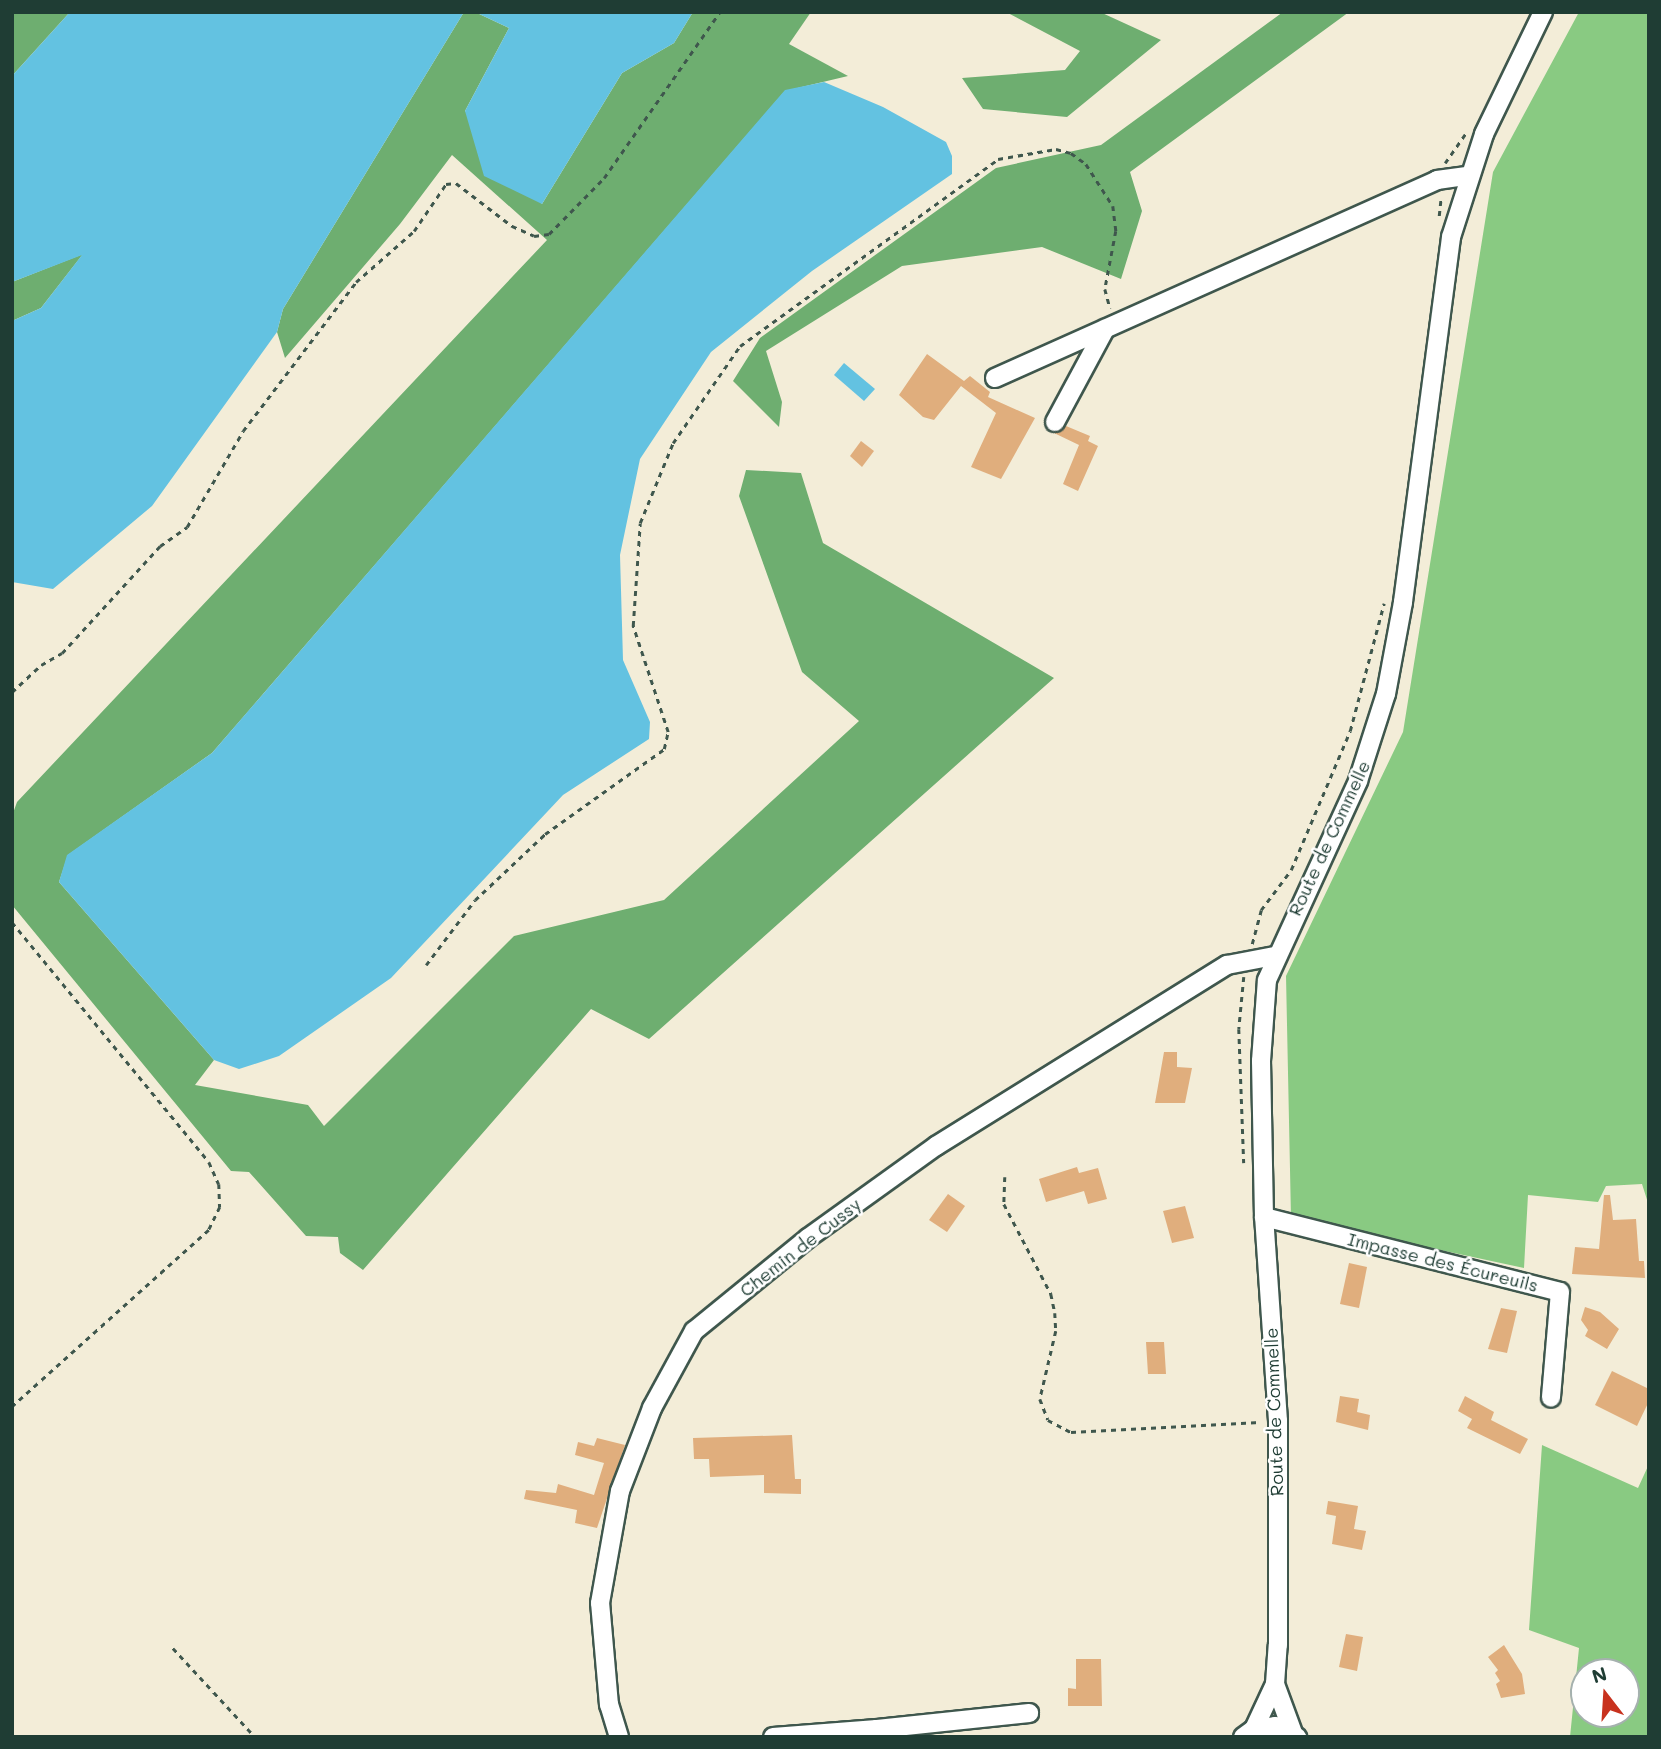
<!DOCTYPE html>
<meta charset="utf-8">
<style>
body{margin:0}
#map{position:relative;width:1661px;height:1749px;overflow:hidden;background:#f3edd8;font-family:Mali,sans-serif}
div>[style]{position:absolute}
.green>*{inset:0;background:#89ca82}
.forest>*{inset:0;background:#6eae70}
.water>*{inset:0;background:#63c2e1}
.building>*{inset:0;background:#e0ae7d}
.path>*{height:2.5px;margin-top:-1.25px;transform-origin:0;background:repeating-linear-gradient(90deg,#3f574d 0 5px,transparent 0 10px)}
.roads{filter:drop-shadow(2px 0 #3f574d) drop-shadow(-2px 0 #3f574d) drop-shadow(0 2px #3f574d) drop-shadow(0 -2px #3f574d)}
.minor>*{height:18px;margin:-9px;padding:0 9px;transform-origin:9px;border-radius:9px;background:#fff}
span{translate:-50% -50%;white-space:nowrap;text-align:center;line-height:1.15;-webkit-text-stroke:5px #fff;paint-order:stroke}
.street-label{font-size:18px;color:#1f3d34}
.frame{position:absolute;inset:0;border:14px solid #1f3d34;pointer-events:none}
.north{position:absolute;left:1570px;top:1658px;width:70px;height:70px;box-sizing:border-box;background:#fff;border:2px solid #a5b1ae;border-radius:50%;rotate:343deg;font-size:19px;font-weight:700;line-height:28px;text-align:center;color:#1f3d34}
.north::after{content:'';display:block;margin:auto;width:24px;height:32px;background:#c8321e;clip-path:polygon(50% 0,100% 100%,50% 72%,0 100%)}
</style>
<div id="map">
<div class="green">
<div style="clip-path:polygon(1579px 12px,1649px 12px,1649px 1206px,1642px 1184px,1606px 1186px,1598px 1202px,1528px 1195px,1524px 1268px,1291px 1218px,1286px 976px,1403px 732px,1493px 172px)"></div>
<div style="clip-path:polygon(evenodd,1542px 1445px,1638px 1488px,1649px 1464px,1649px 1737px,1570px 1737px,1579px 1648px,1529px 1630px,1542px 1445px,1584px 1672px,1626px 1672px,1626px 1714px,1584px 1714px,1584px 1672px)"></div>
</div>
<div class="forest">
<div style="clip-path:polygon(12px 12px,70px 12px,12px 76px)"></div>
<div style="clip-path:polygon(464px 12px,475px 12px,509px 28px,465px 111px,542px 204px,622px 73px,674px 43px,693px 12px,811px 12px,789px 44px,848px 76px,785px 91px,212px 753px,68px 855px,59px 882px,214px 1060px,195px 1085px,308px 1105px,324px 1126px,514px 936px,664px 900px,859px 721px,802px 672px,739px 496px,746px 470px,801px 473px,823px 543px,1054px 678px,649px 1039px,591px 1009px,363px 1270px,340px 1253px,338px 1237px,306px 1236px,249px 1172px,231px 1171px,12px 905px,12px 816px,17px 802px,547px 240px,452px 155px,400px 224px,285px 358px,277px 332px,283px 309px)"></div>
<div style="clip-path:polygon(1006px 12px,1100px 12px,1161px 40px,1067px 117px,983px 109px,962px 78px,1065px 70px,1080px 51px)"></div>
<div style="clip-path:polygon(1283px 12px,1349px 12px,1130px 172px,1142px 211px,1121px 279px,1042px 247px,902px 266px,766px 351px,782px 402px,779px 427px,733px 381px,760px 338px,996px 168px,1101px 145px)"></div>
<div style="clip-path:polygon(83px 254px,41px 308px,12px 321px,12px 282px)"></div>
</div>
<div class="water">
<div style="clip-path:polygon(70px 12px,464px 12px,283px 309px,277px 332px,152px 506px,53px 589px,12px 582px,12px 321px,41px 308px,82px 255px,12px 282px,12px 76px)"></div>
<div style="clip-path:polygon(475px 12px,693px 12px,674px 43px,622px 73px,542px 204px,484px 176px,465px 111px,509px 28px)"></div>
<div style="clip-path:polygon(824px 82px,883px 107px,946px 142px,952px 156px,952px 174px,812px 271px,711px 352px,640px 459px,620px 555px,623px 660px,650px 722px,649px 739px,563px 795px,391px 978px,279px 1056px,239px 1069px,214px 1060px,59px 882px,67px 855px,212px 753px,785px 90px)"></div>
<div style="clip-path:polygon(844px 363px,875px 389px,864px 401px,834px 375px)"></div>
</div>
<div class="building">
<div style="clip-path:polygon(927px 354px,964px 381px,970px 376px,990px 392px,988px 397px,1035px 418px,1001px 479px,971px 467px,996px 413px,961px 386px,934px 420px,923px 417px,899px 395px)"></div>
<div style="clip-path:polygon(1066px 426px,1090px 436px,1088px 441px,1098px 446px,1078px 491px,1063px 484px,1079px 445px,1054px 433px)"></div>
<div style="clip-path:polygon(861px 441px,874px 451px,862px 467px,850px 456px)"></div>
<div style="clip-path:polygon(1164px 1052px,1177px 1052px,1177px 1067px,1192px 1068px,1185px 1103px,1155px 1103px)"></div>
<div style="clip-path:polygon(1077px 1167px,1079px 1173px,1098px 1168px,1107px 1199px,1088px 1204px,1084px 1191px,1046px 1202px,1039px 1179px)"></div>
<div style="clip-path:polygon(948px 1194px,965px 1206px,947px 1232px,929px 1220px)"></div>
<div style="clip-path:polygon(1604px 1195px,1610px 1195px,1613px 1220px,1636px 1219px,1639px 1261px,1644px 1261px,1645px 1278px,1572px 1274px,1575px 1247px,1599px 1249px)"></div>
<div style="clip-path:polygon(1185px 1206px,1194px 1238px,1172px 1243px,1163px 1211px)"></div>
<div style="clip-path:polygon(1349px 1263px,1367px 1267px,1359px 1308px,1340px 1304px)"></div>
<div style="clip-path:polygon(1585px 1307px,1600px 1312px,1619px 1329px,1607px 1349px,1585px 1336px,1588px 1330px,1581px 1320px)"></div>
<div style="clip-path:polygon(1501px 1308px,1517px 1311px,1507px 1353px,1488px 1349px)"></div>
<div style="clip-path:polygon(1146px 1342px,1164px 1342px,1166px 1374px,1148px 1374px)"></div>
<div style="clip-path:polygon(1612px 1371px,1649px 1389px,1649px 1401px,1637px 1426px,1595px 1405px)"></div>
<div style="clip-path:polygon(1340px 1396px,1359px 1399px,1357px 1412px,1370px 1415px,1368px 1430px,1336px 1422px)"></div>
<div style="clip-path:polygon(1465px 1396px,1494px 1412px,1491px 1420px,1528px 1439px,1520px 1454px,1467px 1428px,1472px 1419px,1458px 1411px)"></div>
<div style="clip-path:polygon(792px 1435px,795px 1479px,801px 1479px,801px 1494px,764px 1493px,764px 1475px,710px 1477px,709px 1459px,694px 1459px,693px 1438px)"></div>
<div style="clip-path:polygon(597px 1438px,625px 1445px,597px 1528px,575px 1523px,577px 1510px,524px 1499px,526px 1490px,556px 1493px,558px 1484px,594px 1495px,604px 1463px,575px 1455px,578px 1442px,594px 1446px)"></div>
<div style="clip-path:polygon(1328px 1501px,1358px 1506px,1354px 1529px,1366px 1531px,1362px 1550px,1332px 1544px,1336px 1516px,1326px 1514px)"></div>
<div style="clip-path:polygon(1346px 1634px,1363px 1637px,1357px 1671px,1339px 1667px)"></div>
<div style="clip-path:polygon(1504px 1645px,1522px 1674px,1525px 1694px,1501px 1698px,1496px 1684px,1500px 1681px,1495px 1673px,1498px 1670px,1488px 1657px)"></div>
<div style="clip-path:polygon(1076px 1659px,1101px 1659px,1102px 1706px,1068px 1706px,1068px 1688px,1076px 1689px)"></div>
</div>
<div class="path">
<div style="left:1445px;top:163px;width:35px;rotate:-55deg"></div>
<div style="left:1439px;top:216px;width:18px;rotate:-84deg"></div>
<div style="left:12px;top:692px;width:40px;rotate:-43deg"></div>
<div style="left:41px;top:665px;width:24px;rotate:-30deg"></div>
<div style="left:62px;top:653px;width:145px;rotate:-47.5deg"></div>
<div style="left:160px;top:546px;width:33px;rotate:-35deg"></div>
<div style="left:187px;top:527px;width:111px;rotate:-59.7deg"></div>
<div style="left:243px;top:431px;width:187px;rotate:-52.8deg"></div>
<div style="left:356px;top:282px;width:77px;rotate:-41.3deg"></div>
<div style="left:414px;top:231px;width:57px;rotate:-55.8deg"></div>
<div style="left:446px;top:184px;width:10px;rotate:-6deg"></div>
<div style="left:456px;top:183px;width:71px;rotate:37.5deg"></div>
<div style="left:512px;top:226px;width:24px;rotate:24deg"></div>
<div style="left:534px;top:236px;width:15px;rotate:-8deg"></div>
<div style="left:549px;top:234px;width:78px;rotate:-45.5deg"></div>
<div style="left:604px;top:178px;width:203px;rotate:-55.1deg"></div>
<div style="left:12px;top:922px;width:310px;rotate:50.6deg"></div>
<div style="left:209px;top:1162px;width:24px;rotate:66deg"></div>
<div style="left:219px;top:1184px;width:23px;rotate:88deg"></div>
<div style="left:220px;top:1207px;width:25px;rotate:116deg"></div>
<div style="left:209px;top:1230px;width:265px;rotate:138.1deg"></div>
<div style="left:1252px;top:944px;width:35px;rotate:-75deg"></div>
<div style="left:1261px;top:910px;width:50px;rotate:-53.1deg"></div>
<div style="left:1291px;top:870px;width:151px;rotate:-67deg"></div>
<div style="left:1350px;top:731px;width:132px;rotate:-75.1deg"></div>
<div style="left:426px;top:965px;width:81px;rotate:-53deg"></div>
<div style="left:475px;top:900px;width:96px;rotate:-43.3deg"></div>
<div style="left:545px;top:834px;width:146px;rotate:-35.5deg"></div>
<div style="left:664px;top:749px;width:17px;rotate:-77deg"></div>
<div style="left:668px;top:732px;width:112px;rotate:-108.3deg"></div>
<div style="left:633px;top:626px;width:103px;rotate:-86.1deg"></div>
<div style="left:640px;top:523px;width:87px;rotate:-67.6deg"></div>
<div style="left:673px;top:443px;width:118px;rotate:-55.4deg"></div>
<div style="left:740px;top:346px;width:319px;rotate:-35.9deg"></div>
<div style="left:998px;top:159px;width:59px;rotate:-9.8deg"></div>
<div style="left:1056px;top:149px;width:16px;rotate:15deg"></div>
<div style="left:1071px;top:153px;width:19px;rotate:36deg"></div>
<div style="left:1086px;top:164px;width:50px;rotate:57.3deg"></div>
<div style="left:1113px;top:206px;width:25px;rotate:83deg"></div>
<div style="left:1116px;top:231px;width:59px;rotate:100.7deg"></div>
<div style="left:1105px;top:289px;width:20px;rotate:75deg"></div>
<div style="left:1244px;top:977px;width:52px;rotate:95.5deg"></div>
<div style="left:1239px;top:1029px;width:134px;rotate:87.9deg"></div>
<div style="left:1005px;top:1177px;width:27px;rotate:92deg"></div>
<div style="left:1004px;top:1204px;width:102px;rotate:62.4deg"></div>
<div style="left:1051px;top:1294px;width:19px;rotate:78deg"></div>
<div style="left:1055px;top:1313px;width:18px;rotate:87deg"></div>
<div style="left:1056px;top:1331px;width:70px;rotate:103.2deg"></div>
<div style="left:1040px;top:1399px;width:22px;rotate:69deg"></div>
<div style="left:1048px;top:1420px;width:26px;rotate:28deg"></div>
<div style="left:1071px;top:1432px;width:189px;rotate:-3deg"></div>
<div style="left:173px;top:1648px;width:121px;rotate:47.3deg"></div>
</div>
<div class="roads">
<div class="minor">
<div style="left:995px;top:378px;width:484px;rotate:-24.1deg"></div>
<div style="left:1437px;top:180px;width:30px;rotate:-8deg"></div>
<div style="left:1055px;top:422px;width:106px;rotate:-61.7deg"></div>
<div style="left:1264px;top:1217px;width:305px;rotate:14.2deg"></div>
<div style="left:1560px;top:1292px;width:106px;rotate:94.9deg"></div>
<div style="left:1275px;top:1684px;width:52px;rotate:69.8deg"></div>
<div style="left:877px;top:1729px;width:153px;rotate:-6deg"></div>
<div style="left:1254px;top:1729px;width:50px;rotate:-65deg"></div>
<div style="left:1275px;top:1684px;width:39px;rotate:-86deg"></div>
<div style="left:1278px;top:1645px;width:224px;rotate:-90deg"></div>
<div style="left:1278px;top:1421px;width:204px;rotate:-93.9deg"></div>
<div style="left:1264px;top:1217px;width:156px;rotate:-91.1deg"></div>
<div style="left:1261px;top:1061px;width:81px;rotate:-85.8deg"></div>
<div style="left:1267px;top:980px;width:219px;rotate:-65.4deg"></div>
<div style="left:1358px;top:781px;width:91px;rotate:-72.2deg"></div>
<div style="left:1386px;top:694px;width:94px;rotate:-79.5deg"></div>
<div style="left:1403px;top:602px;width:368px;rotate:-82.5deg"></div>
<div style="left:1451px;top:237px;width:108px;rotate:-72.2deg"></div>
<div style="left:1484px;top:134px;width:136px;rotate:-64.2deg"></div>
<div style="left:619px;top:1737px;width:34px;rotate:-107deg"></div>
<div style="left:609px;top:1705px;width:102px;rotate:-95deg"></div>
<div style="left:600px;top:1603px;width:114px;rotate:-79.9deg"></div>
<div style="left:620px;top:1491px;width:89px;rotate:-68.9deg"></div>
<div style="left:652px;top:1408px;width:88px;rotate:-61.4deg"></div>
<div style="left:694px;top:1331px;width:147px;rotate:-39.2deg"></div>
<div style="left:808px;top:1238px;width:158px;rotate:-35.7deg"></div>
<div style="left:936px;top:1146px;width:343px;rotate:-31.9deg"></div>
<div style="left:1227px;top:965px;width:48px;rotate:-10.8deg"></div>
<div style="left:773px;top:1737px;width:104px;rotate:-4.4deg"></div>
<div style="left:877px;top:1729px;width:9px;rotate:58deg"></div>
<div style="left:1243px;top:1737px;width:14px;rotate:-36deg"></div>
<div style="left:1254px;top:1729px;width:21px;rotate:-8deg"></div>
<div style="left:1275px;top:1726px;width:25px;rotate:27deg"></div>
</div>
</div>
<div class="street-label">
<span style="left:1329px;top:838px;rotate:-65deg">Route de Commelle</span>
<span style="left:800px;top:1247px;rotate:-38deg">Chemin de Cussy</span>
<span style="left:1443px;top:1262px;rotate:14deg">Impasse des Écureuils</span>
<span style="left:1274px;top:1412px;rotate:-92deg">Route de Commelle</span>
</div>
<div class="frame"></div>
<div class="north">N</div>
</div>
